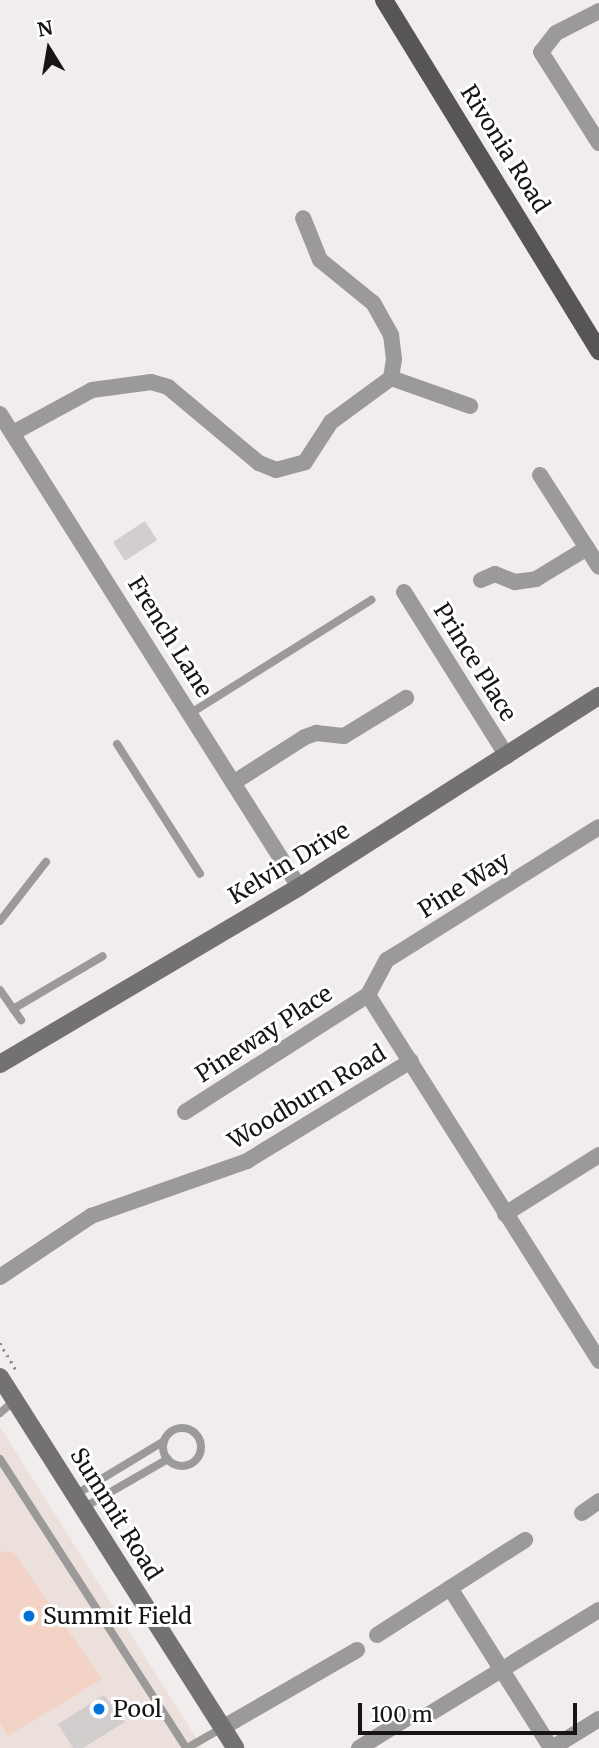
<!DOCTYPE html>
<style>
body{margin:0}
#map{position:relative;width:599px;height:1748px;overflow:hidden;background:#f0edec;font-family:Merriweather,serif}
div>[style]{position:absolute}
.built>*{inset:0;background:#ece0dc}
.green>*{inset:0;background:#f3d3c5}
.building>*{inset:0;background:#d2cecd}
.path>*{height:2.5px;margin-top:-1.25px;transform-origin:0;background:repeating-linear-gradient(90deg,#878584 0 2px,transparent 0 7px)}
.lane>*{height:8px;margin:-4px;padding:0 4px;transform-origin:4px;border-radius:4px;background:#9b9a99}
.lane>.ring{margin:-4px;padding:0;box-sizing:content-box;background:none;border:8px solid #9b9a99;border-radius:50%}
.street>*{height:16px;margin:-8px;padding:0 8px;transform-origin:8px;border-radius:8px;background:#9b9a99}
.secondary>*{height:18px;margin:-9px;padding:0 9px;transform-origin:9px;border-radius:9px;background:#747271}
.primary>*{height:18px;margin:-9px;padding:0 9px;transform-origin:9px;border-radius:9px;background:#585655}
.dots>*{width:19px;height:19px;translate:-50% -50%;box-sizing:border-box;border:4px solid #fff;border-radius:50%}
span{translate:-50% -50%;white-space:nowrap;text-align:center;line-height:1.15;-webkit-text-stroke:6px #fff;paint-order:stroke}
.street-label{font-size:23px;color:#161514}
.poi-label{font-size:23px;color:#161514}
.left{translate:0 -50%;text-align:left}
.north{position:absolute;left:14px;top:14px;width:70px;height:70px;-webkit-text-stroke:5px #fff;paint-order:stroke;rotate:349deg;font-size:19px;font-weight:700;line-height:28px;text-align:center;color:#161514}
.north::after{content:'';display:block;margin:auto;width:24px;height:32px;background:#161514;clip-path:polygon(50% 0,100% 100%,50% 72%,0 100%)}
.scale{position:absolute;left:358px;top:1703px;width:219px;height:32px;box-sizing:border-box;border:4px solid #161514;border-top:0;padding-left:9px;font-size:21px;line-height:24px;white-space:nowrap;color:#161514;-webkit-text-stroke:5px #fff;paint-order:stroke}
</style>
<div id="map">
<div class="built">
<div style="clip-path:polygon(0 1427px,198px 1741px,202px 1748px,0 1748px)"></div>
</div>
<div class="green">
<div style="clip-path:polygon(0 1551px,14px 1553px,102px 1679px,8px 1736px,0 1723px)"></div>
</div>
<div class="building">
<div style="clip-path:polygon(145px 521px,157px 540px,125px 561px,113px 542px)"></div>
<div style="clip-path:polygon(104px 1695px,125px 1722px,83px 1748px,73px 1748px,58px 1724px)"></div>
</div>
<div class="path">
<div style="left:0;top:1343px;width:35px;rotate:59deg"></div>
</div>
<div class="lane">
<div style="left:191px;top:713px;width:213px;rotate:-32.1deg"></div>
<div style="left:117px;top:744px;width:154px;rotate:57.4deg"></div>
<div style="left:0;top:921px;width:75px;rotate:-52.1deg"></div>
<div style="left:0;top:990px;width:37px;rotate:55deg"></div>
<div style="left:13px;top:1009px;width:104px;rotate:-30.5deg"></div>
<div style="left:0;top:1413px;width:18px;rotate:-41deg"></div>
<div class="ring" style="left:163px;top:1428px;width:30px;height:30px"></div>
<div style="left:0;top:1459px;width:344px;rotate:57.2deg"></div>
<div style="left:75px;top:1495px;width:104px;rotate:-31.2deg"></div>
<div style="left:83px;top:1508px;width:98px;rotate:-30deg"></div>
<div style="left:187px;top:1748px;width:40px;rotate:-29.7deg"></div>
</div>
<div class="street">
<div style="left:599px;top:11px;width:48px;rotate:152.9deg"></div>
<div style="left:556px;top:33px;width:24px;rotate:128deg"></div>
<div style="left:541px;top:52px;width:108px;rotate:57.5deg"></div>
<div style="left:391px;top:378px;width:84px;rotate:19.5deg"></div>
<div style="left:0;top:414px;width:560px;rotate:57.7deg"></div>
<div style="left:13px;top:433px;width:90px;rotate:-28.6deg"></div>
<div style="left:92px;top:390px;width:60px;rotate:-7.7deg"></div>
<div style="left:151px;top:382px;width:18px;rotate:16deg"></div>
<div style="left:168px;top:387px;width:119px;rotate:39.9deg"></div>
<div style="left:259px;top:463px;width:18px;rotate:22deg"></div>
<div style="left:276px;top:470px;width:30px;rotate:-15deg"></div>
<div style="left:305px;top:462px;width:48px;rotate:-57deg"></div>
<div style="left:331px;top:422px;width:74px;rotate:-36.3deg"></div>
<div style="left:391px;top:378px;width:19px;rotate:-81deg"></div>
<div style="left:394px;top:359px;width:24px;rotate:-97deg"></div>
<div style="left:391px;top:335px;width:37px;rotate:-119deg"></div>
<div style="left:373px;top:303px;width:68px;rotate:-140.9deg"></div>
<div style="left:320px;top:260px;width:45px;rotate:-112deg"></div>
<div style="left:540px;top:475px;width:109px;rotate:57.3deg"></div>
<div style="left:481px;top:580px;width:15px;rotate:-23deg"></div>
<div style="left:495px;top:574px;width:22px;rotate:22deg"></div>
<div style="left:515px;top:582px;width:21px;rotate:-8deg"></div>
<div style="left:536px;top:579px;width:60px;rotate:-31.3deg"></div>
<div style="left:404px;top:592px;width:194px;rotate:57.9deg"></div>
<div style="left:233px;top:783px;width:85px;rotate:-32.6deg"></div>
<div style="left:305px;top:737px;width:12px;rotate:-20deg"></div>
<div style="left:316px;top:733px;width:28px;rotate:6deg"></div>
<div style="left:344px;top:736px;width:73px;rotate:-31.5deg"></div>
<div style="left:368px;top:995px;width:433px;rotate:57.7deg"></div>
<div style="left:368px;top:995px;width:40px;rotate:-62deg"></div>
<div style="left:387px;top:960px;width:250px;rotate:-32.1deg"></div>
<div style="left:185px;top:1112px;width:217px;rotate:-32.6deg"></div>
<div style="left:505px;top:1214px;width:111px;rotate:-32.1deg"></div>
<div style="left:0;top:1277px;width:110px;rotate:-33.8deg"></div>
<div style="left:91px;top:1216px;width:165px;rotate:-19.4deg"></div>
<div style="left:247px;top:1161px;width:192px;rotate:-31.4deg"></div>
<div style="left:582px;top:1513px;width:21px;rotate:-35deg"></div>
<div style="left:450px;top:1588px;width:189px;rotate:57.7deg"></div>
<div style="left:377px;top:1635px;width:176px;rotate:-32.7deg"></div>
<div style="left:426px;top:1716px;width:203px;rotate:-31.5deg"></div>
<div style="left:222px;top:1728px;width:156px;rotate:-30deg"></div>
<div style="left:359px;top:1748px;width:59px;rotate:-31.8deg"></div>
<div style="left:552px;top:1748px;width:55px;rotate:-31.7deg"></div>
</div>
<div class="secondary">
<div style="left:0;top:1064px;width:347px;rotate:-30.6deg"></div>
<div style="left:299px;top:887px;width:356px;rotate:-32.5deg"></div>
<div style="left:0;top:1377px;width:439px;rotate:57.6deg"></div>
</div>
<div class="primary">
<div style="left:384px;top:0;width:412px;rotate:58.5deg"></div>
</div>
<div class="dots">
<div style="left:29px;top:1616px;background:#0072d9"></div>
<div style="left:99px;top:1709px;background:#0072d9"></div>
</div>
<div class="street-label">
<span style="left:505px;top:149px;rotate:58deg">Rivonia Road</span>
<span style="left:170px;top:637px;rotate:58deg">French Lane</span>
<span style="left:475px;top:662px;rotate:58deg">Prince Place</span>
<span style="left:289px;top:863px;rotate:-31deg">Kelvin Drive</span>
<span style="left:464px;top:885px;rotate:-32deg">Pine Way</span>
<span style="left:264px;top:1034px;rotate:-33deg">Pineway Place</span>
<span style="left:307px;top:1097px;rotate:-31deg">Woodburn Road</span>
<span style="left:116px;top:1514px;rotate:58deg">Summit Road</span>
</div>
<div class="poi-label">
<span class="left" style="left:43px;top:1616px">Summit Field</span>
<span class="left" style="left:113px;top:1709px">Pool</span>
</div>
<div class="north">N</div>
<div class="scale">100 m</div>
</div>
